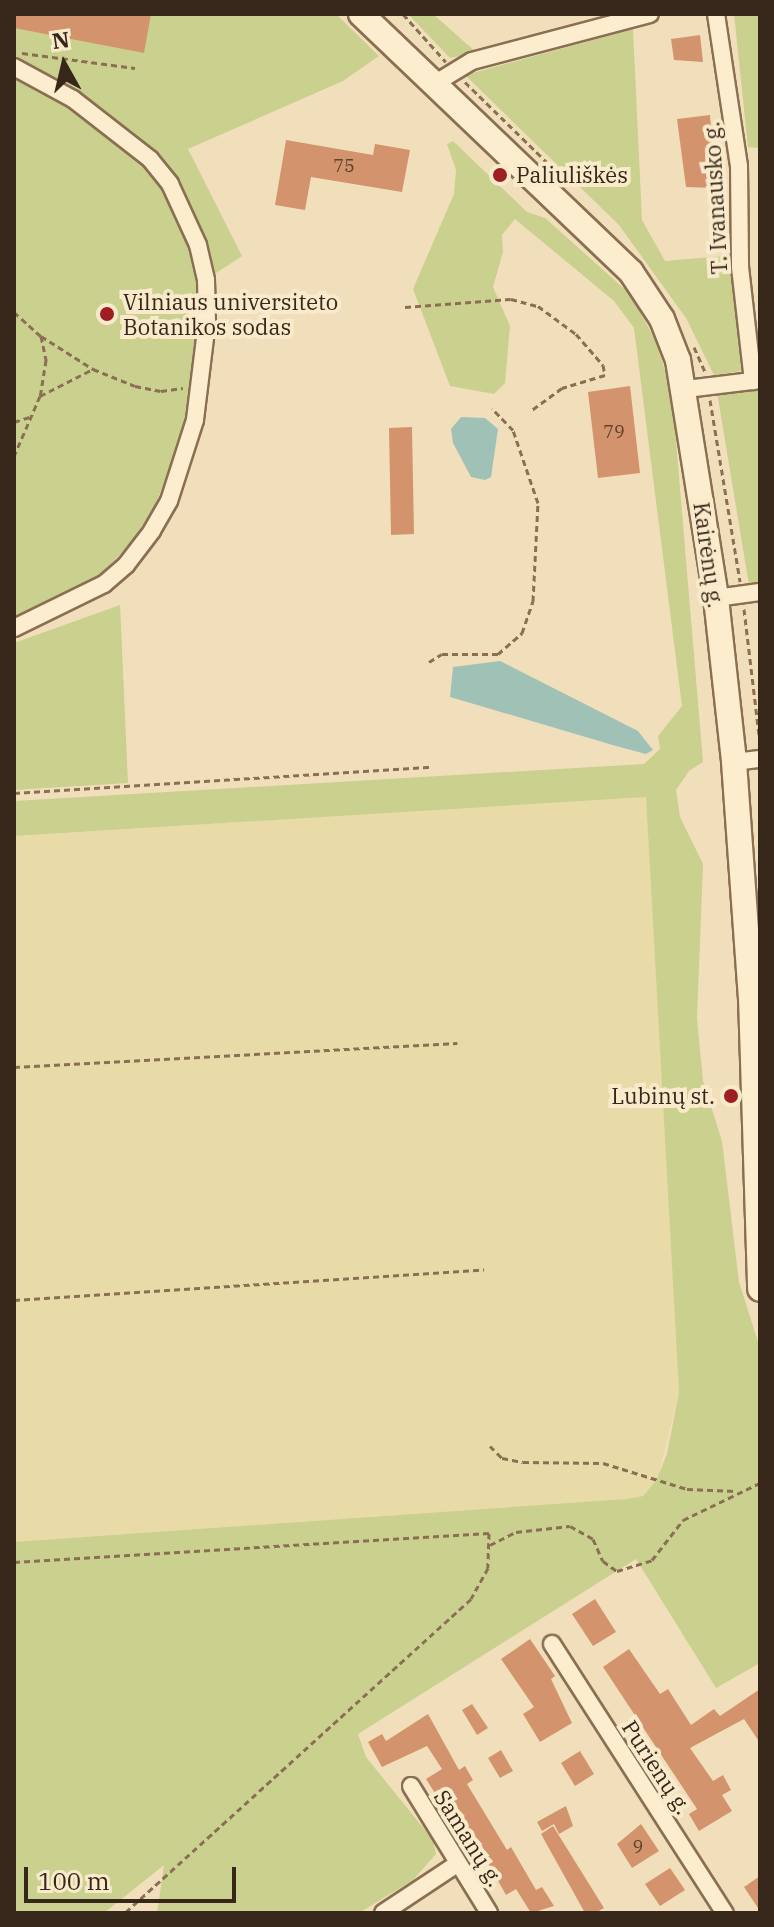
<!DOCTYPE html>
<meta charset="utf-8">
<style>
body{margin:0}
#map{position:relative;width:774px;height:1927px;overflow:hidden;background:#f1dfbb;font-family:"IBM Plex Serif",serif}
div>[style]{position:absolute}
.farmland>*{inset:0;background:#e8dba8}
.green>*{inset:0;background:#cad08e}
.water>*{inset:0;background:#a0c2b6}
.building>*{inset:0;background:#d3946d}
.path>*{height:3px;margin-top:-1.5px;transform-origin:0;background:repeating-linear-gradient(90deg,#8a6f53 0 6px,transparent 0 10px)}
.roads{filter:drop-shadow(2px 0 #8a6f53) drop-shadow(-2px 0 #8a6f53) drop-shadow(0 2px #8a6f53) drop-shadow(0 -2px #8a6f53)}
.street>*{height:16px;margin:-8px;padding:0 8px;transform-origin:8px;border-radius:8px;background:#fcedce}
.secondary>*{height:24px;margin:-12px;padding:0 12px;transform-origin:12px;border-radius:12px;background:#fcedce}
.dots>*{width:22px;height:22px;translate:-50% -50%;box-sizing:border-box;border:4px solid #f8eacb;border-radius:50%}
span{translate:-50% -50%;white-space:nowrap;text-align:center;line-height:1.15;-webkit-text-stroke:8px #f8eacb;paint-order:stroke}
.number-label{font-size:18px;color:#5e422f}
.number-label span{-webkit-text-stroke-width:0}
.poi-label{font-size:22px;color:#37271a}
.left{translate:0 -50%;text-align:left}
.right{translate:-100% -50%;text-align:right}
.street-label{font-size:22px;color:#37271a}
.frame{position:absolute;inset:0;border:16px solid #37271a;pointer-events:none}
.north{position:absolute;left:24px;top:24px;width:80px;height:80px;-webkit-text-stroke:6px #f8eacb;paint-order:stroke;rotate:352deg;font-size:22px;font-weight:700;line-height:32px;text-align:center;color:#37271a}
.north::after{content:'';display:block;margin:auto;width:28px;height:36px;background:#37271a;clip-path:polygon(50% 0,100% 100%,50% 72%,0 100%)}
.scale{position:absolute;left:24px;top:1867px;width:212px;height:36px;box-sizing:border-box;border:4px solid #37271a;border-top:0;padding-left:10px;font-size:24px;line-height:28px;white-space:nowrap;color:#37271a;-webkit-text-stroke:6px #f8eacb;paint-order:stroke}
</style>
<div id="map">
<div class="farmland">
<div style="clip-path:polygon(646px 797px,679px 1392px,657px 1481px,643px 1496px,627px 1499px,511px 1510px,14px 1542px,14px 836px)"></div>
</div>
<div class="green">
<div style="clip-path:polygon(14px 14px,336px 14px,379px 56px,343px 81px,188px 149px,242px 256px,201px 283px,198px 346px,180px 445px,155px 505px,131px 543px,98px 577px,14px 622px)"></div>
<div style="clip-path:polygon(408px 14px,433px 14px,477px 53px,450px 58px)"></div>
<div style="clip-path:polygon(734px 14px,760px 14px,760px 148px,748px 147px)"></div>
<div style="clip-path:polygon(633px 29px,642px 220px,665px 261px,735px 255px,741px 371px,714px 375px,686px 318px,619px 225px,465px 75px)"></div>
<div style="clip-path:polygon(453px 141px,527px 212px,545px 218px,629px 293px,656px 341px,672px 393px,703px 762px,689px 771px,676px 790px,680px 817px,703px 864px,697px 1018px,703px 1081px,722px 1141px,739px 1282px,760px 1348px,760px 1663px,716px 1688px,636px 1559px,358px 1734px,366px 1757px,433px 1840px,436px 1854px,413px 1880px,359px 1913px,157px 1913px,164px 1865px,104px 1913px,14px 1913px,14px 1542px,627px 1499px,643px 1496px,656px 1481px,667px 1454px,679px 1392px,646px 797px,14px 836px,14px 801px,644px 764px,660px 749px,658px 736px,682px 706px,634px 328px,614px 301px,515px 219px,502px 235px,503px 252px,493px 287px,510px 326px,505px 383px,494px 394px,450px 386px,413px 289px,454px 194px,456px 170px,447px 144px)"></div>
<div style="clip-path:polygon(760px 388px,760px 583px,749px 585px,717px 392px)"></div>
<div style="clip-path:polygon(120px 605px,128px 783px,14px 790px,14px 643px)"></div>
</div>
<div class="water">
<div style="clip-path:polygon(461px 417px,485px 418px,498px 429px,491px 477px,485px 480px,471px 477px,453px 443px,451px 429px)"></div>
<div style="clip-path:polygon(500px 661px,638px 731px,653px 750px,646px 754px,616px 746px,450px 697px,453px 667px)"></div>
</div>
<div class="building">
<div style="clip-path:polygon(14px 14px,151px 14px,144px 53px,14px 28px)"></div>
<div style="clip-path:polygon(700px 35px,703px 62px,674px 60px,671px 39px)"></div>
<div style="clip-path:polygon(710px 115px,715px 188px,686px 187px,677px 119px)"></div>
<div style="clip-path:polygon(286px 140px,373px 155px,375px 144px,410px 150px,402px 192px,311px 177px,305px 210px,275px 205px)"></div>
<div style="clip-path:polygon(630px 386px,640px 473px,598px 478px,588px 392px)"></div>
<div style="clip-path:polygon(412px 427px,414px 534px,391px 535px,389px 428px)"></div>
<div style="clip-path:polygon(595px 1599px,616px 1632px,593px 1646px,572px 1614px)"></div>
<div style="clip-path:polygon(530px 1639px,555px 1676px,551px 1679px,572px 1723px,540px 1742px,523px 1714px,534px 1707px,501px 1659px)"></div>
<div style="clip-path:polygon(629px 1649px,660px 1694px,668px 1689px,691px 1725px,714px 1709px,720px 1716px,760px 1689px,760px 1743px,744px 1719px,690px 1748px,713px 1781px,723px 1775px,731px 1790px,722px 1795px,732px 1811px,699px 1831px,689px 1814px,697px 1809px,603px 1667px)"></div>
<div style="clip-path:polygon(472px 1704px,488px 1728px,477px 1735px,462px 1710px)"></div>
<div style="clip-path:polygon(428px 1714px,459px 1770px,465px 1766px,473px 1780px,467px 1784px,507px 1850px,511px 1847px,536px 1890px,542px 1887px,554px 1906px,531px 1913px,516px 1889px,506px 1895px,450px 1795px,440px 1801px,426px 1779px,442px 1769px,427px 1746px,382px 1767px,368px 1742px,382px 1734px,386px 1741px)"></div>
<div style="clip-path:polygon(501px 1750px,513px 1771px,500px 1778px,488px 1758px)"></div>
<div style="clip-path:polygon(580px 1751px,594px 1774px,575px 1786px,561px 1763px)"></div>
<div style="clip-path:polygon(566px 1806px,573px 1826px,559px 1834px,554px 1824px,542px 1831px,537px 1822px)"></div>
<div style="clip-path:polygon(641px 1824px,659px 1851px,632px 1868px,617px 1844px)"></div>
<div style="clip-path:polygon(553px 1826px,604px 1908px,595px 1913px,585px 1913px,541px 1834px)"></div>
<div style="clip-path:polygon(670px 1868px,685px 1890px,660px 1906px,645px 1884px)"></div>
<div style="clip-path:polygon(760px 1876px,760px 1911px,744px 1887px)"></div>
</div>
<div class="path">
<div style="left:403px;top:14px;width:64px;rotate:48.1deg"></div>
<div style="left:22px;top:53px;width:114px;rotate:7.6deg"></div>
<div style="left:465px;top:82px;width:140px;rotate:44.4deg"></div>
<div style="left:405px;top:307px;width:106px;rotate:-4.3deg"></div>
<div style="left:511px;top:299px;width:28px;rotate:15deg"></div>
<div style="left:538px;top:306px;width:47px;rotate:36.4deg"></div>
<div style="left:576px;top:334px;width:41px;rotate:48.9deg"></div>
<div style="left:603px;top:365px;width:10px;rotate:79deg"></div>
<div style="left:605px;top:375px;width:45px;rotate:163.2deg"></div>
<div style="left:562px;top:388px;width:39px;rotate:144deg"></div>
<div style="left:14px;top:312px;width:36px;rotate:42deg"></div>
<div style="left:41px;top:336px;width:25px;rotate:78deg"></div>
<div style="left:46px;top:360px;width:36px;rotate:99deg"></div>
<div style="left:40px;top:396px;width:65px;rotate:113.4deg"></div>
<div style="left:41px;top:336px;width:62px;rotate:32.4deg"></div>
<div style="left:93px;top:369px;width:45px;rotate:22deg"></div>
<div style="left:135px;top:386px;width:26px;rotate:11deg"></div>
<div style="left:161px;top:391px;width:22px;rotate:-8deg"></div>
<div style="left:694px;top:347px;width:27px;rotate:66deg"></div>
<div style="left:40px;top:396px;width:59px;rotate:-27deg"></div>
<div style="left:710px;top:400px;width:184px;rotate:80.6deg"></div>
<div style="left:14px;top:422px;width:19px;rotate:-18deg"></div>
<div style="left:744px;top:609px;width:136px;rotate:83.2deg"></div>
<div style="left:429px;top:662px;width:15px;rotate:-32deg"></div>
<div style="left:442px;top:654px;width:56px"></div>
<div style="left:498px;top:654px;width:32px;rotate:-41deg"></div>
<div style="left:522px;top:633px;width:34px;rotate:-71deg"></div>
<div style="left:533px;top:601px;width:98px;rotate:-87.1deg"></div>
<div style="left:538px;top:503px;width:77px;rotate:-108.9deg"></div>
<div style="left:513px;top:430px;width:30px;rotate:-134deg"></div>
<div style="left:14px;top:793px;width:418px;rotate:-3.6deg"></div>
<div style="left:14px;top:1067px;width:444px;rotate:-3.1deg"></div>
<div style="left:14px;top:1300px;width:471px;rotate:-3.7deg"></div>
<div style="left:490px;top:1446px;width:17px;rotate:45deg"></div>
<div style="left:502px;top:1458px;width:21px;rotate:11deg"></div>
<div style="left:523px;top:1462px;width:80px;rotate:0.7deg"></div>
<div style="left:603px;top:1463px;width:88px;rotate:17.2deg"></div>
<div style="left:687px;top:1489px;width:49px;rotate:2.3deg"></div>
<div style="left:490px;top:1545px;width:29px;rotate:-27deg"></div>
<div style="left:516px;top:1532px;width:54px;rotate:-6.3deg"></div>
<div style="left:570px;top:1526px;width:26px;rotate:29deg"></div>
<div style="left:593px;top:1539px;width:24px;rotate:66deg"></div>
<div style="left:603px;top:1561px;width:17px;rotate:36deg"></div>
<div style="left:617px;top:1571px;width:37px;rotate:-17deg"></div>
<div style="left:652px;top:1560px;width:51px;rotate:-52.2deg"></div>
<div style="left:683px;top:1520px;width:85px;rotate:-25.7deg"></div>
<div style="left:14px;top:1562px;width:476px;rotate:-3.5deg"></div>
<div style="left:489px;top:1533px;width:35px;rotate:92deg"></div>
<div style="left:488px;top:1568px;width:35px;rotate:119deg"></div>
<div style="left:471px;top:1599px;width:467px;rotate:137.8deg"></div>
</div>
<div class="roads">
<div class="street">
<div style="left:716px;top:14px;width:154px;rotate:81.4deg"></div>
<div style="left:739px;top:166px;width:101px;rotate:89.4deg"></div>
<div style="left:740px;top:267px;width:115px;rotate:83.5deg"></div>
<div style="left:14px;top:67px;width:67px;rotate:28.5deg"></div>
<div style="left:73px;top:99px;width:98px;rotate:37.9deg"></div>
<div style="left:150px;top:159px;width:32px;rotate:51deg"></div>
<div style="left:170px;top:184px;width:67px;rotate:65.3deg"></div>
<div style="left:198px;top:245px;width:36px;rotate:77deg"></div>
<div style="left:206px;top:280px;width:42px;rotate:88.6deg"></div>
<div style="left:207px;top:322px;width:99px;rotate:97deg"></div>
<div style="left:195px;top:420px;width:85px;rotate:107.8deg"></div>
<div style="left:169px;top:501px;width:34px;rotate:120deg"></div>
<div style="left:152px;top:531px;width:43px;rotate:127.4deg"></div>
<div style="left:126px;top:565px;width:29px;rotate:139deg"></div>
<div style="left:104px;top:584px;width:100px;rotate:153.9deg"></div>
<div style="left:434px;top:84px;width:44px;rotate:-31.2deg"></div>
<div style="left:472px;top:61px;width:184px;rotate:-14.8deg"></div>
<div style="left:686px;top:389px;width:75px;rotate:-6.9deg"></div>
<div style="left:716px;top:598px;width:44px;rotate:-7.8deg"></div>
<div style="left:734px;top:762px;width:26px;rotate:-7deg"></div>
<div style="left:552px;top:1644px;width:320px;rotate:57.3deg"></div>
<div style="left:411px;top:1786px;width:149px;rotate:58.4deg"></div>
<div style="left:383px;top:1913px;width:89px;rotate:-33.5deg"></div>
</div>
<div class="secondary">
<div style="left:361px;top:14px;width:373px;rotate:43.7deg"></div>
<div style="left:631px;top:272px;width:56px;rotate:56.6deg"></div>
<div style="left:662px;top:319px;width:44px;rotate:68.7deg"></div>
<div style="left:678px;top:360px;width:241px;rotate:80.9deg"></div>
<div style="left:716px;top:598px;width:165px;rotate:83.7deg"></div>
<div style="left:734px;top:762px;width:236px;rotate:85.9deg"></div>
<div style="left:751px;top:997px;width:292px;rotate:88.2deg"></div>
</div>
</div>
<div class="dots">
<div style="left:500px;top:175px;background:#9e1e24"></div>
<div style="left:107px;top:314px;background:#9e1e24"></div>
<div style="left:731px;top:1096px;background:#9e1e24"></div>
</div>
<div class="number-label">
<span style="left:344px;top:166px">75</span>
<span style="left:614px;top:432px">79</span>
<span style="left:638px;top:1847px">9</span>
</div>
<div class="poi-label">
<span class="left" style="left:516px;top:175px">Paliuliškės</span>
<span class="left" style="left:123px;top:314px">Vilniaus universiteto<br>Botanikos sodas</span>
<span class="right" style="left:715px;top:1096px">Lubinų st.</span>
</div>
<div class="street-label">
<span style="left:715px;top:198px;rotate:-93deg">T. Ivanausko g.</span>
<span style="left:709px;top:555px;rotate:82deg">Kairėnų g.</span>
<span style="left:657px;top:1767px;rotate:57deg">Purienų g.</span>
<span style="left:469px;top:1838px;rotate:58deg">Samanų g.</span>
</div>
<div class="frame"></div>
<div class="north">N</div>
<div class="scale">100 m</div>
</div>
